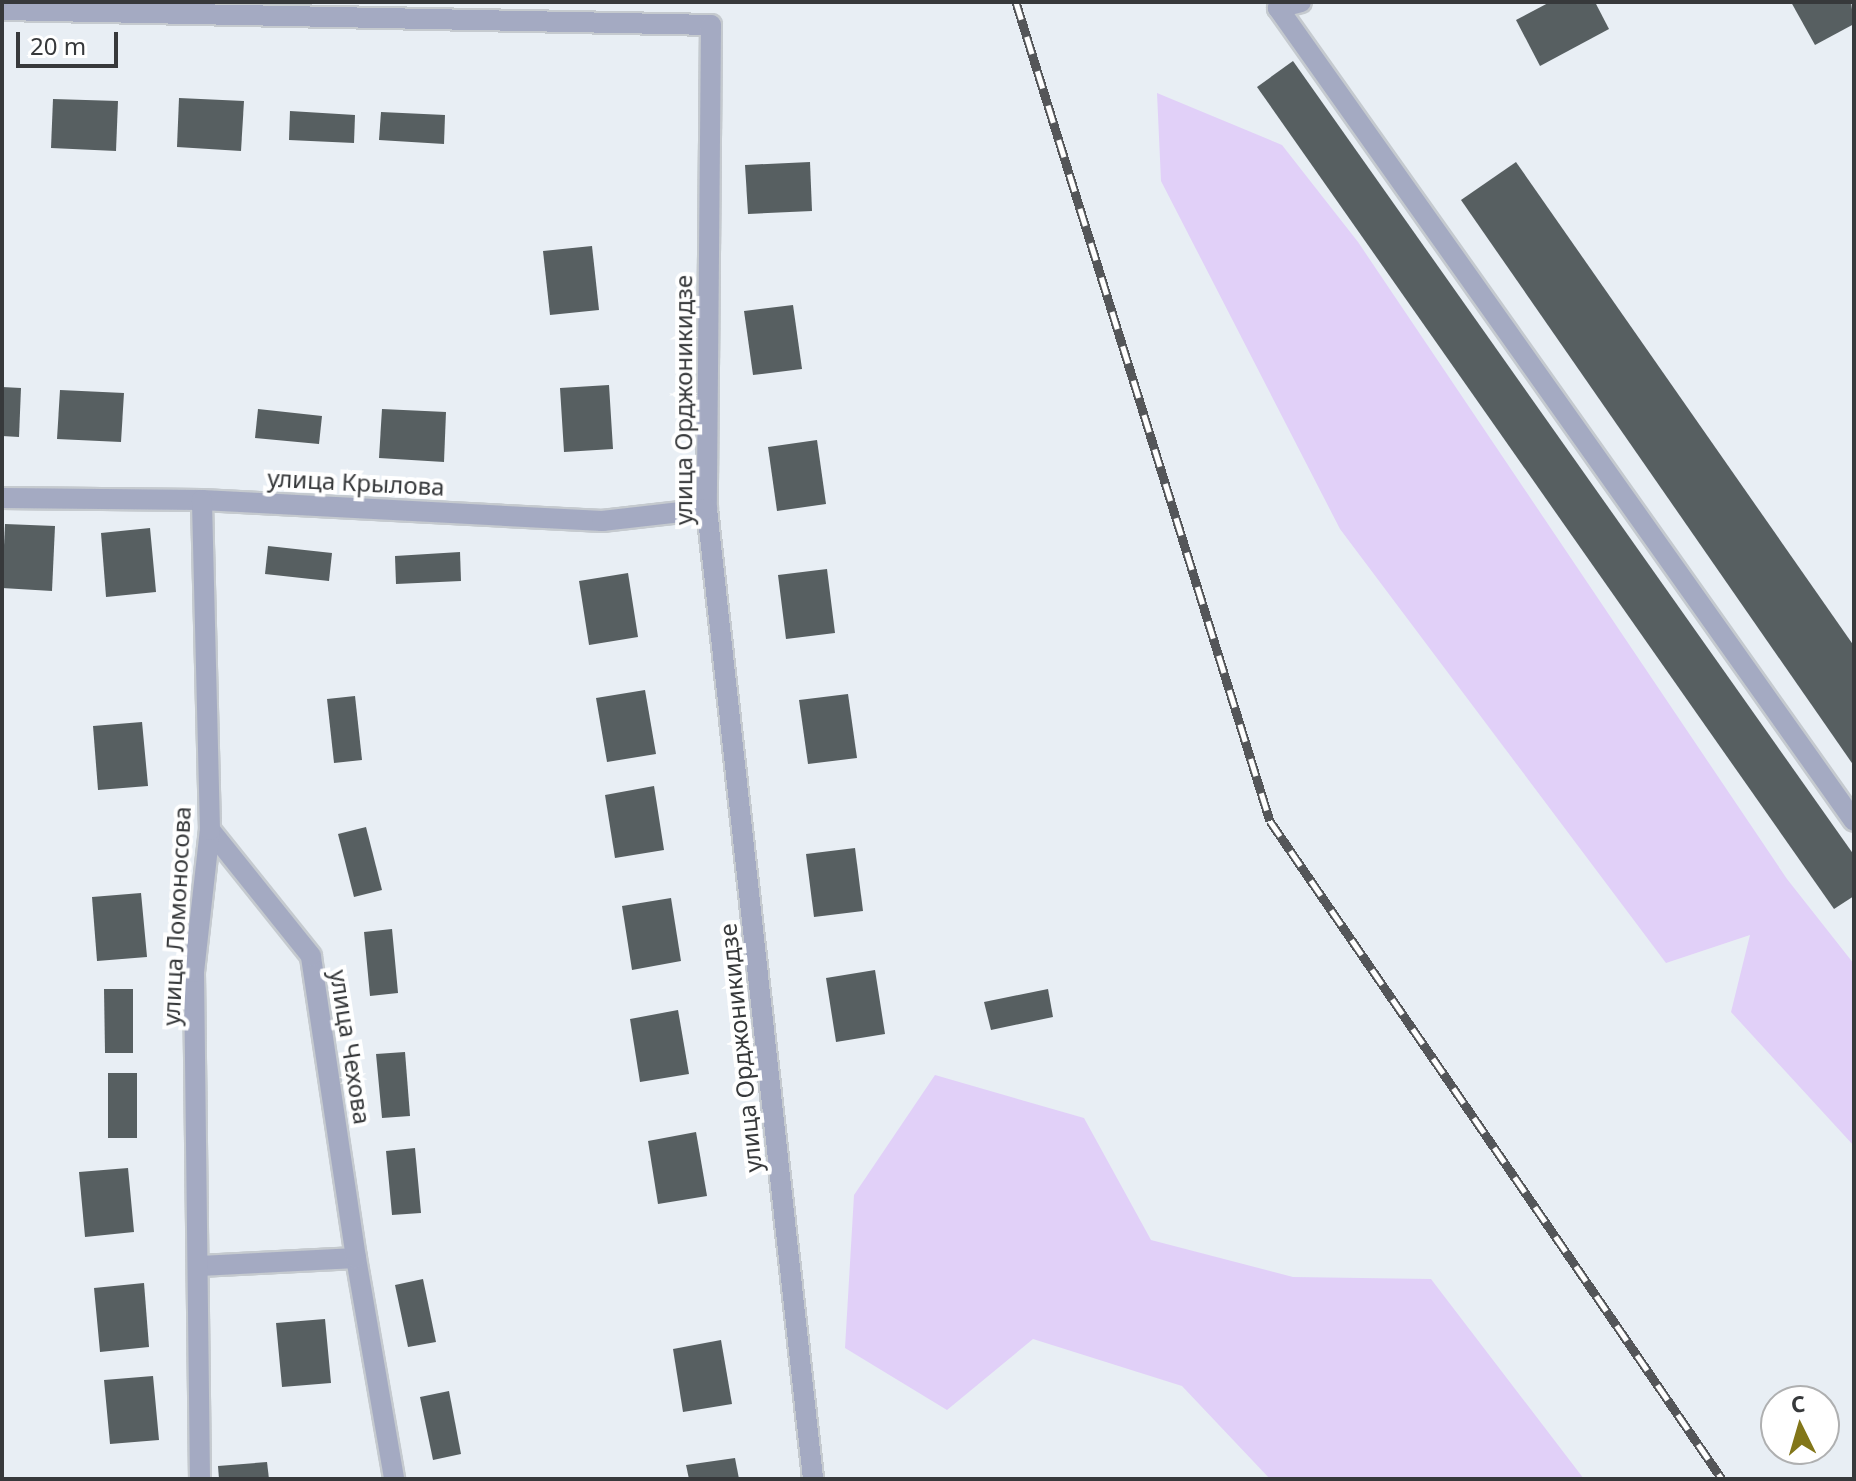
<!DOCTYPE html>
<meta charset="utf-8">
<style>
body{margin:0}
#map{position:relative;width:1856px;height:1481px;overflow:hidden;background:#e8eef4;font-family:"Noto Sans",sans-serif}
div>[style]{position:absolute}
.green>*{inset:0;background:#e1d0f8}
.building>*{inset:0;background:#575f61}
.roads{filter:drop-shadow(2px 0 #c5cacf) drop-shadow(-2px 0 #c5cacf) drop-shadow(0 2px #c5cacf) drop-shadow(0 -2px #c5cacf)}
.minor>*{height:20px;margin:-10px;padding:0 10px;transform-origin:10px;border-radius:10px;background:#a4aac2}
.rail>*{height:9px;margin-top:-4.5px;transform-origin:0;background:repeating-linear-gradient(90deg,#fff 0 18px,#545659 0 36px);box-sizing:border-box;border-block:2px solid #545659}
span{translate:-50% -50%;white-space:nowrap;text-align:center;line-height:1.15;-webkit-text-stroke:8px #fff;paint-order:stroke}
.street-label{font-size:24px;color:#37393b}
.frame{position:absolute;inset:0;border:4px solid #37393b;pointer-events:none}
.north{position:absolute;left:1760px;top:1385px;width:80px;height:80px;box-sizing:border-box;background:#fff;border:2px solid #afb0b1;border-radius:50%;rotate:355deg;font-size:22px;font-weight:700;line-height:32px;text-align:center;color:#37393b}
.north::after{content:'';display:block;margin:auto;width:28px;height:36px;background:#827619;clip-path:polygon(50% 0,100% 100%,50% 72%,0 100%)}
.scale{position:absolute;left:16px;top:32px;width:102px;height:36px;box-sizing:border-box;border:4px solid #37393b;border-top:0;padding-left:10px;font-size:24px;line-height:28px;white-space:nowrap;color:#37393b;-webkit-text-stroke:6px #fff;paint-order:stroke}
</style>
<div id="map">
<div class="green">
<div style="clip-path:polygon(1157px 93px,1282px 145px,1358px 242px,1787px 879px,1854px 964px,1854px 1146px,1731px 1012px,1750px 935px,1666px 963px,1340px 529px,1161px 181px)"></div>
<div style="clip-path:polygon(935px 1075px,1084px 1118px,1151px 1240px,1293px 1277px,1431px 1279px,1584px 1479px,1270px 1479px,1182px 1386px,1033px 1339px,947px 1410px,845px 1348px,854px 1195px)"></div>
</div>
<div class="building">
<div style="clip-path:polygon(1550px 2px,1595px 2px,1609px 29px,1540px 66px,1516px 20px)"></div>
<div style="clip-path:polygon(1791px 2px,1851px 2px,1854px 24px,1815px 45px)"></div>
<div style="clip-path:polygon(1293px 61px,1854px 855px,1854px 896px,1834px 909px,1257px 87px)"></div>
<div style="clip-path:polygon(179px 98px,244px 101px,241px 151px,177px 147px)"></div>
<div style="clip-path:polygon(53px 99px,118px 101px,116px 151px,51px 148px)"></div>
<div style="clip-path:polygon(290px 111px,355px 115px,354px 143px,289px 140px)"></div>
<div style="clip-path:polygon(381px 112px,445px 115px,444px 144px,379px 140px)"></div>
<div style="clip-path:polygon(810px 162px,812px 211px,748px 214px,745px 165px)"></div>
<div style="clip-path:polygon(1516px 162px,1854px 646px,1854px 766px,1461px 200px)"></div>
<div style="clip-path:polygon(592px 246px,599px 310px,550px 315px,543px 251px)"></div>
<div style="clip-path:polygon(793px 305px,802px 369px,753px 375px,744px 311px)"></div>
<div style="clip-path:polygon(609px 385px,613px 449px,564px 452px,560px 388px)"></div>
<div style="clip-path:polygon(2px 387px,21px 388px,19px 437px,2px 436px)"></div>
<div style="clip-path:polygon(60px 390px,124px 393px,121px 442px,57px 439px)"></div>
<div style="clip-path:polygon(258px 409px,322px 416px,319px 444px,255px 438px)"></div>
<div style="clip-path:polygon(382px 409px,446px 412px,444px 462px,379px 458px)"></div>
<div style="clip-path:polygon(817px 440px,826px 504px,777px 511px,768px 447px)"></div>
<div style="clip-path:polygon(5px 524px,55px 526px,52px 591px,2px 588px)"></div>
<div style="clip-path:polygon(150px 528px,156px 592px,106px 597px,101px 533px)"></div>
<div style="clip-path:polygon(268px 546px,332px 553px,329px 581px,265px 574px)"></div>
<div style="clip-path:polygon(460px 552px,461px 581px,396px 584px,395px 556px)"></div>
<div style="clip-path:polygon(827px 569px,835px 633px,786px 639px,778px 575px)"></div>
<div style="clip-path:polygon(628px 573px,638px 637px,589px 645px,579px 581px)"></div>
<div style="clip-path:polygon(645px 690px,656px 754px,607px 762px,596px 698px)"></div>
<div style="clip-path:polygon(848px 694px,857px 758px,808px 764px,799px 700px)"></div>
<div style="clip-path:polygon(355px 696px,362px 760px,334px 763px,327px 699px)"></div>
<div style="clip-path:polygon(142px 722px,148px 786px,98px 790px,93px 726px)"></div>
<div style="clip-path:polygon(654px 786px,664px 850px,615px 858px,605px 795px)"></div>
<div style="clip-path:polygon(366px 827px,382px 890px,354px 897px,338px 834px)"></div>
<div style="clip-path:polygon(855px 848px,863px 911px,814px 917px,806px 854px)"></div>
<div style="clip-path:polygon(141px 893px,147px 957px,97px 961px,92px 897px)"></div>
<div style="clip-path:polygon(671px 898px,681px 961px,632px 970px,622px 906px)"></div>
<div style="clip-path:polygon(392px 929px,398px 993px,370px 996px,364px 932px)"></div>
<div style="clip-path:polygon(875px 970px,885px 1034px,836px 1042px,826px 978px)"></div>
<div style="clip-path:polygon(104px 989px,133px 989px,133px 1053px,105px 1053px)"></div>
<div style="clip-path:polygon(1048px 989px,1053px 1017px,991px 1030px,984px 1002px)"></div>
<div style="clip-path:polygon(678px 1010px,689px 1074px,640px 1082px,630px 1019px)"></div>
<div style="clip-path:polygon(405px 1052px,410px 1116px,382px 1118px,376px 1054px)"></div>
<div style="clip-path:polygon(108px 1073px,137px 1073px,137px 1138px,108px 1138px)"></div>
<div style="clip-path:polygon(696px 1132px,707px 1196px,658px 1204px,648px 1141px)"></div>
<div style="clip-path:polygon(415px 1148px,421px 1213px,392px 1215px,386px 1151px)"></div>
<div style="clip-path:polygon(128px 1168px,134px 1232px,85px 1237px,79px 1172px)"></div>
<div style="clip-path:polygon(423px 1279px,436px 1342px,408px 1347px,395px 1285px)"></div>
<div style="clip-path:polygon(144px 1283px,149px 1347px,100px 1352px,94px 1288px)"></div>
<div style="clip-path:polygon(325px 1319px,331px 1383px,282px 1387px,276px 1323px)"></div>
<div style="clip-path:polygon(721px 1340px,732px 1404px,683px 1412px,673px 1349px)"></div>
<div style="clip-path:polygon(153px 1376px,159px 1440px,110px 1444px,104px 1380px)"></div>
<div style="clip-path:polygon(449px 1391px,461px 1454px,433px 1460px,420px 1397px)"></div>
<div style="clip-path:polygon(735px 1458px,739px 1479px,689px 1479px,686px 1465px)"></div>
<div style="clip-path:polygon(267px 1462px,269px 1479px,219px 1479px,218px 1466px)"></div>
</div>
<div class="roads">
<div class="minor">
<div style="left:1301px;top:2px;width:24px;rotate:165deg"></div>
<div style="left:1278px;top:8px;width:996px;rotate:54.68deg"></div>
<div style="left:2px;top:10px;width:709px;rotate:1.21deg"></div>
<div style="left:711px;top:25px;width:484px;rotate:90.5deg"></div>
<div style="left:707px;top:509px;width:976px;rotate:83.76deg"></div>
<div style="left:2px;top:498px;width:200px;rotate:0.6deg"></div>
<div style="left:202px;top:500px;width:401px;rotate:3deg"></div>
<div style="left:602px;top:521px;width:106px;rotate:-6.5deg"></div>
<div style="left:356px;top:1258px;width:224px;rotate:80.2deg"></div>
<div style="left:200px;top:1266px;width:156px;rotate:-2.9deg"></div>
<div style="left:356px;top:1258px;width:305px;rotate:-98.5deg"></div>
<div style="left:311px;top:956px;width:161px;rotate:-128.7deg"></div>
<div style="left:200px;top:1479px;width:507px;rotate:-90.68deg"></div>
<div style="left:194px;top:972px;width:143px;rotate:-83.6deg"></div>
<div style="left:210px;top:830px;width:330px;rotate:-91.4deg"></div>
</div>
</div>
<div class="rail">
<div style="left:1016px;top:2px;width:857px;rotate:72.77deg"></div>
<div style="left:1270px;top:821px;width:798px;rotate:55.51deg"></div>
</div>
<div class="street-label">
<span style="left:683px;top:400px;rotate:-90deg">улица Орджоникидзе</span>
<span style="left:356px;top:482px;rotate:3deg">улица Крылова</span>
<span style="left:176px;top:916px;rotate:-87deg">улица Ломоносова</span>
<span style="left:351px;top:1047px;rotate:81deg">улица Чехова</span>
<span style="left:740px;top:1048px;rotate:-96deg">улица Орджоникидзе</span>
</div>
<div class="frame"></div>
<div class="north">С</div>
<div class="scale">20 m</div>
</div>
